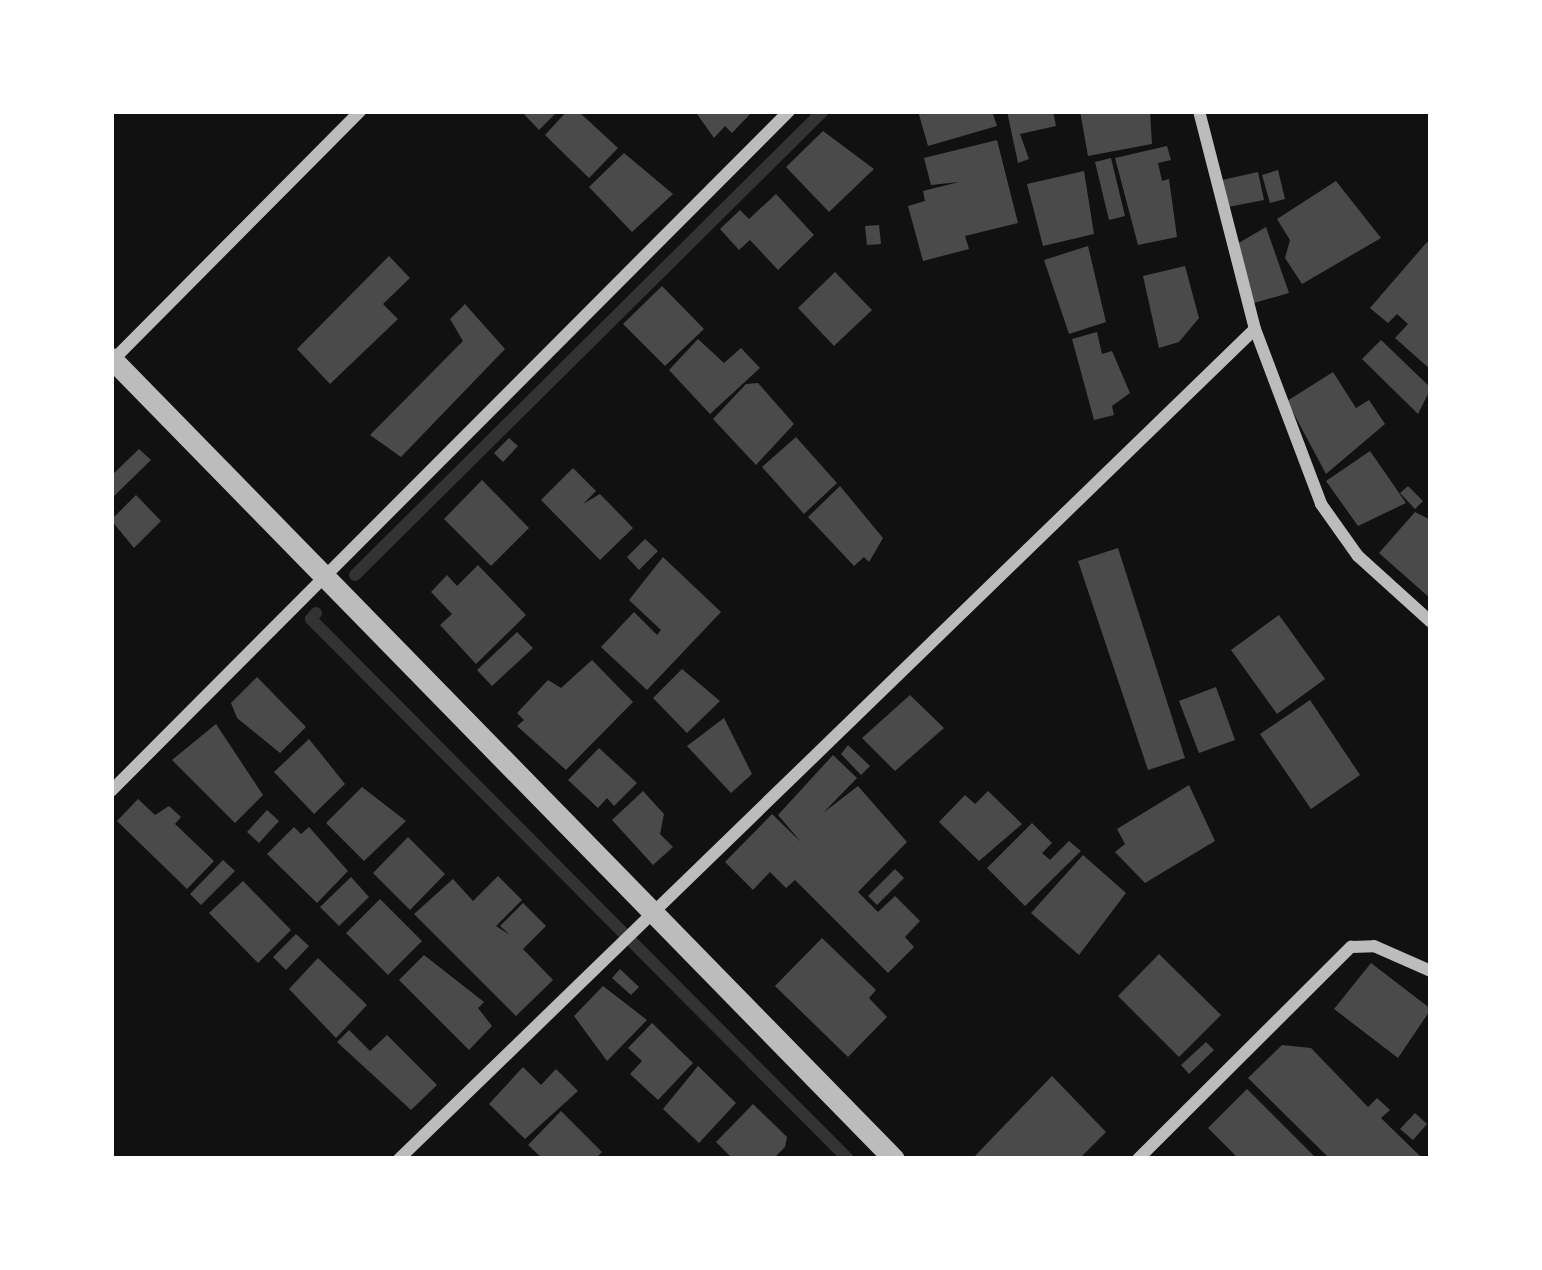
<!DOCTYPE html>
<style>
body{margin:0}
#map{position:relative;width:1542px;height:1270px;overflow:hidden;background:#111;font-family:"Source Sans 3",sans-serif}
div>[style]{position:absolute}
.stream>*{height:12px;margin:-6px;padding:0 6px;transform-origin:6px;border-radius:6px;background:#333}
.building>*{inset:0;background:#4a4a4a}
.minor>*{height:12px;margin:-6px;padding:0 6px;transform-origin:6px;border-radius:6px;background:#bcbcbc}
.tertiary>*{height:21px;margin:-10.5px;padding:0 10.5px;transform-origin:10.5px;border-radius:10.5px;background:#bcbcbc}
span{translate:-50% -50%;white-space:nowrap;text-align:center;line-height:1.15;-webkit-text-stroke:12px #fff;paint-order:stroke}
.frame{position:absolute;inset:0;border:114px solid #fff;pointer-events:none}
</style>
<div id="map">
<div class="stream">
<div style="left:355px;top:575px;width:659px;rotate:-44.75deg"></div>
<div style="left:316px;top:613px;width:8px;rotate:130deg"></div>
<div style="left:311px;top:619px;width:762px;rotate:45.16deg"></div>
</div>
<div class="building">
<div style="clip-path:polygon(521px 111px,558px 111px,539px 130px)"></div>
<div style="clip-path:polygon(567px 111px,578px 111px,618px 148px,589px 178px,545px 135px)"></div>
<div style="clip-path:polygon(695px 111px,753px 111px,732px 133px,725px 126px,714px 138px)"></div>
<div style="clip-path:polygon(918px 111px,992px 111px,997px 126px,928px 146px)"></div>
<div style="clip-path:polygon(1007px 111px,1053px 111px,1056px 126px,1020px 134px,1029px 159px,1018px 163px)"></div>
<div style="clip-path:polygon(1080px 111px,1150px 111px,1152px 144px,1088px 156px)"></div>
<div style="clip-path:polygon(823px 131px,874px 169px,829px 212px,786px 167px)"></div>
<div style="clip-path:polygon(997px 140px,1018px 223px,965px 236px,969px 249px,923px 261px,908px 206px,925px 201px,923px 191px,959px 182px,931px 185px,924px 158px)"></div>
<div style="clip-path:polygon(1167px 146px,1171px 160px,1158px 163px,1162px 181px,1169px 179px,1177px 237px,1138px 245px,1115px 158px)"></div>
<div style="clip-path:polygon(624px 153px,673px 194px,632px 232px,589px 187px)"></div>
<div style="clip-path:polygon(1111px 158px,1125px 216px,1109px 220px,1095px 162px)"></div>
<div style="clip-path:polygon(1278px 170px,1285px 199px,1270px 203px,1262px 175px)"></div>
<div style="clip-path:polygon(1084px 171px,1094px 234px,1043px 246px,1027px 184px)"></div>
<div style="clip-path:polygon(1258px 172px,1264px 200px,1228px 207px,1222px 180px)"></div>
<div style="clip-path:polygon(1336px 181px,1381px 238px,1302px 284px,1285px 258px,1290px 240px,1277px 219px)"></div>
<div style="clip-path:polygon(776px 194px,814px 235px,778px 270px,750px 240px,739px 250px,720px 229px,740px 210px,749px 219px)"></div>
<div style="clip-path:polygon(879px 225px,881px 244px,867px 245px,865px 226px)"></div>
<div style="clip-path:polygon(1266px 227px,1289px 293px,1247px 305px,1230px 248px)"></div>
<div style="clip-path:polygon(1427px 242px,1431px 246px,1431px 370px,1395px 338px,1408px 324px,1397px 314px,1388px 323px,1370px 308px)"></div>
<div style="clip-path:polygon(1088px 246px,1106px 322px,1069px 334px,1044px 260px)"></div>
<div style="clip-path:polygon(389px 256px,410px 278px,383px 304px,398px 319px,330px 384px,297px 349px)"></div>
<div style="clip-path:polygon(1185px 266px,1199px 318px,1179px 342px,1159px 348px,1143px 276px)"></div>
<div style="clip-path:polygon(835px 272px,872px 310px,834px 346px,798px 308px)"></div>
<div style="clip-path:polygon(662px 286px,704px 329px,665px 366px,623px 324px)"></div>
<div style="clip-path:polygon(465px 304px,505px 349px,401px 457px,370px 435px,463px 341px,450px 319px)"></div>
<div style="clip-path:polygon(1097px 332px,1102px 354px,1112px 351px,1130px 393px,1112px 406px,1114px 415px,1094px 420px,1072px 339px)"></div>
<div style="clip-path:polygon(698px 339px,724px 363px,741px 348px,760px 368px,710px 414px,669px 370px)"></div>
<div style="clip-path:polygon(1381px 340px,1431px 388px,1418px 414px,1362px 359px)"></div>
<div style="clip-path:polygon(1333px 372px,1356px 408px,1369px 400px,1385px 424px,1326px 474px,1287px 401px)"></div>
<div style="clip-path:polygon(758px 383px,794px 424px,756px 465px,713px 419px,746px 384px)"></div>
<div style="clip-path:polygon(796px 437px,837px 483px,804px 514px,762px 467px)"></div>
<div style="clip-path:polygon(509px 438px,518px 446px,503px 462px,494px 453px)"></div>
<div style="clip-path:polygon(139px 449px,151px 460px,111px 499px,111px 476px)"></div>
<div style="clip-path:polygon(1370px 451px,1406px 503px,1358px 526px,1326px 481px)"></div>
<div style="clip-path:polygon(573px 468px,596px 491px,583px 504px,600px 494px,633px 528px,600px 560px,541px 500px)"></div>
<div style="clip-path:polygon(482px 480px,529px 528px,491px 566px,444px 519px)"></div>
<div style="clip-path:polygon(840px 486px,883px 538px,869px 562px,864px 557px,854px 566px,808px 517px)"></div>
<div style="clip-path:polygon(1408px 486px,1423px 501px,1415px 509px,1400px 493px)"></div>
<div style="clip-path:polygon(136px 495px,161px 521px,134px 548px,111px 520px)"></div>
<div style="clip-path:polygon(1415px 512px,1431px 520px,1431px 599px,1379px 553px)"></div>
<div style="clip-path:polygon(645px 539px,658px 551px,639px 570px,627px 557px)"></div>
<div style="clip-path:polygon(1118px 548px,1185px 758px,1148px 770px,1078px 561px)"></div>
<div style="clip-path:polygon(663px 557px,721px 612px,647px 690px,601px 647px,634px 612px,657px 635px,661px 630px,629px 600px)"></div>
<div style="clip-path:polygon(478px 565px,526px 615px,476px 664px,440px 625px,452px 614px,431px 592px,447px 575px,457px 586px)"></div>
<div style="clip-path:polygon(1279px 615px,1325px 679px,1277px 714px,1231px 650px)"></div>
<div style="clip-path:polygon(517px 632px,533px 648px,492px 686px,477px 670px)"></div>
<div style="clip-path:polygon(592px 660px,633px 702px,566px 770px,517px 726px,524px 720px,517px 713px,548px 680px,561px 688px)"></div>
<div style="clip-path:polygon(682px 669px,720px 701px,687px 733px,653px 698px)"></div>
<div style="clip-path:polygon(257px 677px,306px 727px,280px 753px,237px 718px,231px 703px)"></div>
<div style="clip-path:polygon(1216px 687px,1235px 740px,1199px 753px,1179px 701px)"></div>
<div style="clip-path:polygon(910px 695px,944px 728px,895px 771px,862px 738px)"></div>
<div style="clip-path:polygon(1310px 700px,1360px 775px,1311px 809px,1260px 734px)"></div>
<div style="clip-path:polygon(724px 718px,752px 774px,731px 793px,687px 746px)"></div>
<div style="clip-path:polygon(216px 724px,263px 795px,235px 823px,172px 760px)"></div>
<div style="clip-path:polygon(309px 739px,345px 784px,314px 814px,274px 772px)"></div>
<div style="clip-path:polygon(848px 745px,870px 766px,861px 775px,841px 754px)"></div>
<div style="clip-path:polygon(599px 748px,637px 783px,614px 806px,607px 798px,598px 808px,568px 780px)"></div>
<div style="clip-path:polygon(833px 755px,857px 778px,823px 813px,858px 786px,907px 842px,858px 892px,878px 912px,895px 896px,920px 921px,905px 937px,914px 947px,888px 973px,795px 880px,786px 888px,770px 872px,753px 890px,725px 862px,772px 814px,801px 842px,778px 815px)"></div>
<div style="clip-path:polygon(1189px 785px,1215px 841px,1145px 883px,1115px 852px,1125px 844px,1117px 829px)"></div>
<div style="clip-path:polygon(362px 787px,406px 821px,364px 861px,326px 823px)"></div>
<div style="clip-path:polygon(643px 791px,664px 814px,660px 834px,673px 847px,653px 865px,612px 820px)"></div>
<div style="clip-path:polygon(988px 791px,1022px 824px,979px 861px,939px 822px,965px 795px,975px 804px)"></div>
<div style="clip-path:polygon(138px 799px,155px 815px,169px 806px,181px 817px,175px 824px,214px 861px,187px 889px,117px 821px)"></div>
<div style="clip-path:polygon(267px 810px,279px 821px,259px 843px,247px 832px)"></div>
<div style="clip-path:polygon(1032px 823px,1052px 843px,1042px 853px,1050px 860px,1069px 841px,1081px 851px,1025px 906px,987px 868px)"></div>
<div style="clip-path:polygon(294px 827px,301px 834px,309px 827px,348px 871px,317px 903px,267px 854px)"></div>
<div style="clip-path:polygon(408px 837px,445px 874px,410px 910px,373px 873px)"></div>
<div style="clip-path:polygon(1083px 855px,1126px 893px,1079px 955px,1031px 913px)"></div>
<div style="clip-path:polygon(223px 860px,235px 871px,201px 905px,190px 894px)"></div>
<div style="clip-path:polygon(895px 869px,904px 878px,877px 905px,868px 896px)"></div>
<div style="clip-path:polygon(498px 876px,522px 900px,496px 926px,510px 935px,500px 926px,523px 903px,546px 926px,523px 949px,553px 980px,516px 1016px,414px 914px,453px 879px,473px 901px)"></div>
<div style="clip-path:polygon(351px 877px,369px 897px,339px 926px,320px 907px)"></div>
<div style="clip-path:polygon(243px 881px,291px 930px,258px 963px,209px 913px)"></div>
<div style="clip-path:polygon(380px 899px,422px 941px,388px 975px,346px 933px)"></div>
<div style="clip-path:polygon(296px 934px,309px 946px,286px 970px,273px 957px)"></div>
<div style="clip-path:polygon(822px 938px,876px 990px,869px 998px,887px 1017px,848px 1057px,775px 986px)"></div>
<div style="clip-path:polygon(1159px 954px,1221px 1015px,1179px 1057px,1118px 996px)"></div>
<div style="clip-path:polygon(424px 955px,484px 1002px,478px 1008px,492px 1026px,469px 1050px,399px 980px)"></div>
<div style="clip-path:polygon(318px 958px,367px 1005px,336px 1038px,289px 989px)"></div>
<div style="clip-path:polygon(1371px 963px,1431px 1009px,1398px 1058px,1334px 1009px)"></div>
<div style="clip-path:polygon(620px 969px,639px 987px,631px 995px,612px 978px)"></div>
<div style="clip-path:polygon(603px 986px,647px 1020px,607px 1061px,574px 1016px)"></div>
<div style="clip-path:polygon(652px 1023px,693px 1063px,658px 1100px,630px 1074px,642px 1061px,628px 1048px)"></div>
<div style="clip-path:polygon(349px 1030px,370px 1051px,387px 1035px,437px 1085px,411px 1110px,337px 1042px)"></div>
<div style="clip-path:polygon(1206px 1042px,1214px 1050px,1189px 1074px,1181px 1065px)"></div>
<div style="clip-path:polygon(1282px 1045px,1311px 1048px,1368px 1107px,1377px 1098px,1390px 1110px,1381px 1118px,1423px 1159px,1330px 1159px,1248px 1078px)"></div>
<div style="clip-path:polygon(698px 1066px,736px 1103px,699px 1143px,663px 1109px)"></div>
<div style="clip-path:polygon(523px 1067px,541px 1085px,556px 1069px,578px 1091px,525px 1139px,489px 1104px)"></div>
<div style="clip-path:polygon(1052px 1076px,1106px 1132px,1079px 1159px,972px 1159px)"></div>
<div style="clip-path:polygon(1247px 1089px,1317px 1159px,1239px 1159px,1208px 1128px)"></div>
<div style="clip-path:polygon(753px 1104px,787px 1137px,785px 1147px,773px 1159px,733px 1159px,716px 1142px)"></div>
<div style="clip-path:polygon(561px 1111px,602px 1152px,595px 1159px,543px 1159px,528px 1145px)"></div>
<div style="clip-path:polygon(1415px 1113px,1427px 1124px,1413px 1140px,1400px 1129px)"></div>
</div>
<div class="minor">
<div style="left:1199px;top:111px;width:225px;rotate:75.6deg"></div>
<div style="left:1255px;top:329px;width:187px;rotate:69.3deg"></div>
<div style="left:1321px;top:504px;width:64px;rotate:54.6deg"></div>
<div style="left:1358px;top:556px;width:98px;rotate:42.1deg"></div>
<div style="left:113px;top:360px;width:351px;rotate:-45.2deg"></div>
<div style="left:111px;top:791px;width:960px;rotate:-45.08deg"></div>
<div style="left:399px;top:1159px;width:1192px;rotate:-44.12deg"></div>
<div style="left:1138px;top:1159px;width:301px;rotate:-44.9deg"></div>
<div style="left:1351px;top:947px;width:23px;rotate:-2deg"></div>
<div style="left:1374px;top:946px;width:62px;rotate:23.7deg"></div>
</div>
<div class="tertiary">
<div style="left:111px;top:358px;width:1120px;rotate:45.65deg"></div>
</div>
<div class="frame"></div>
</div>
